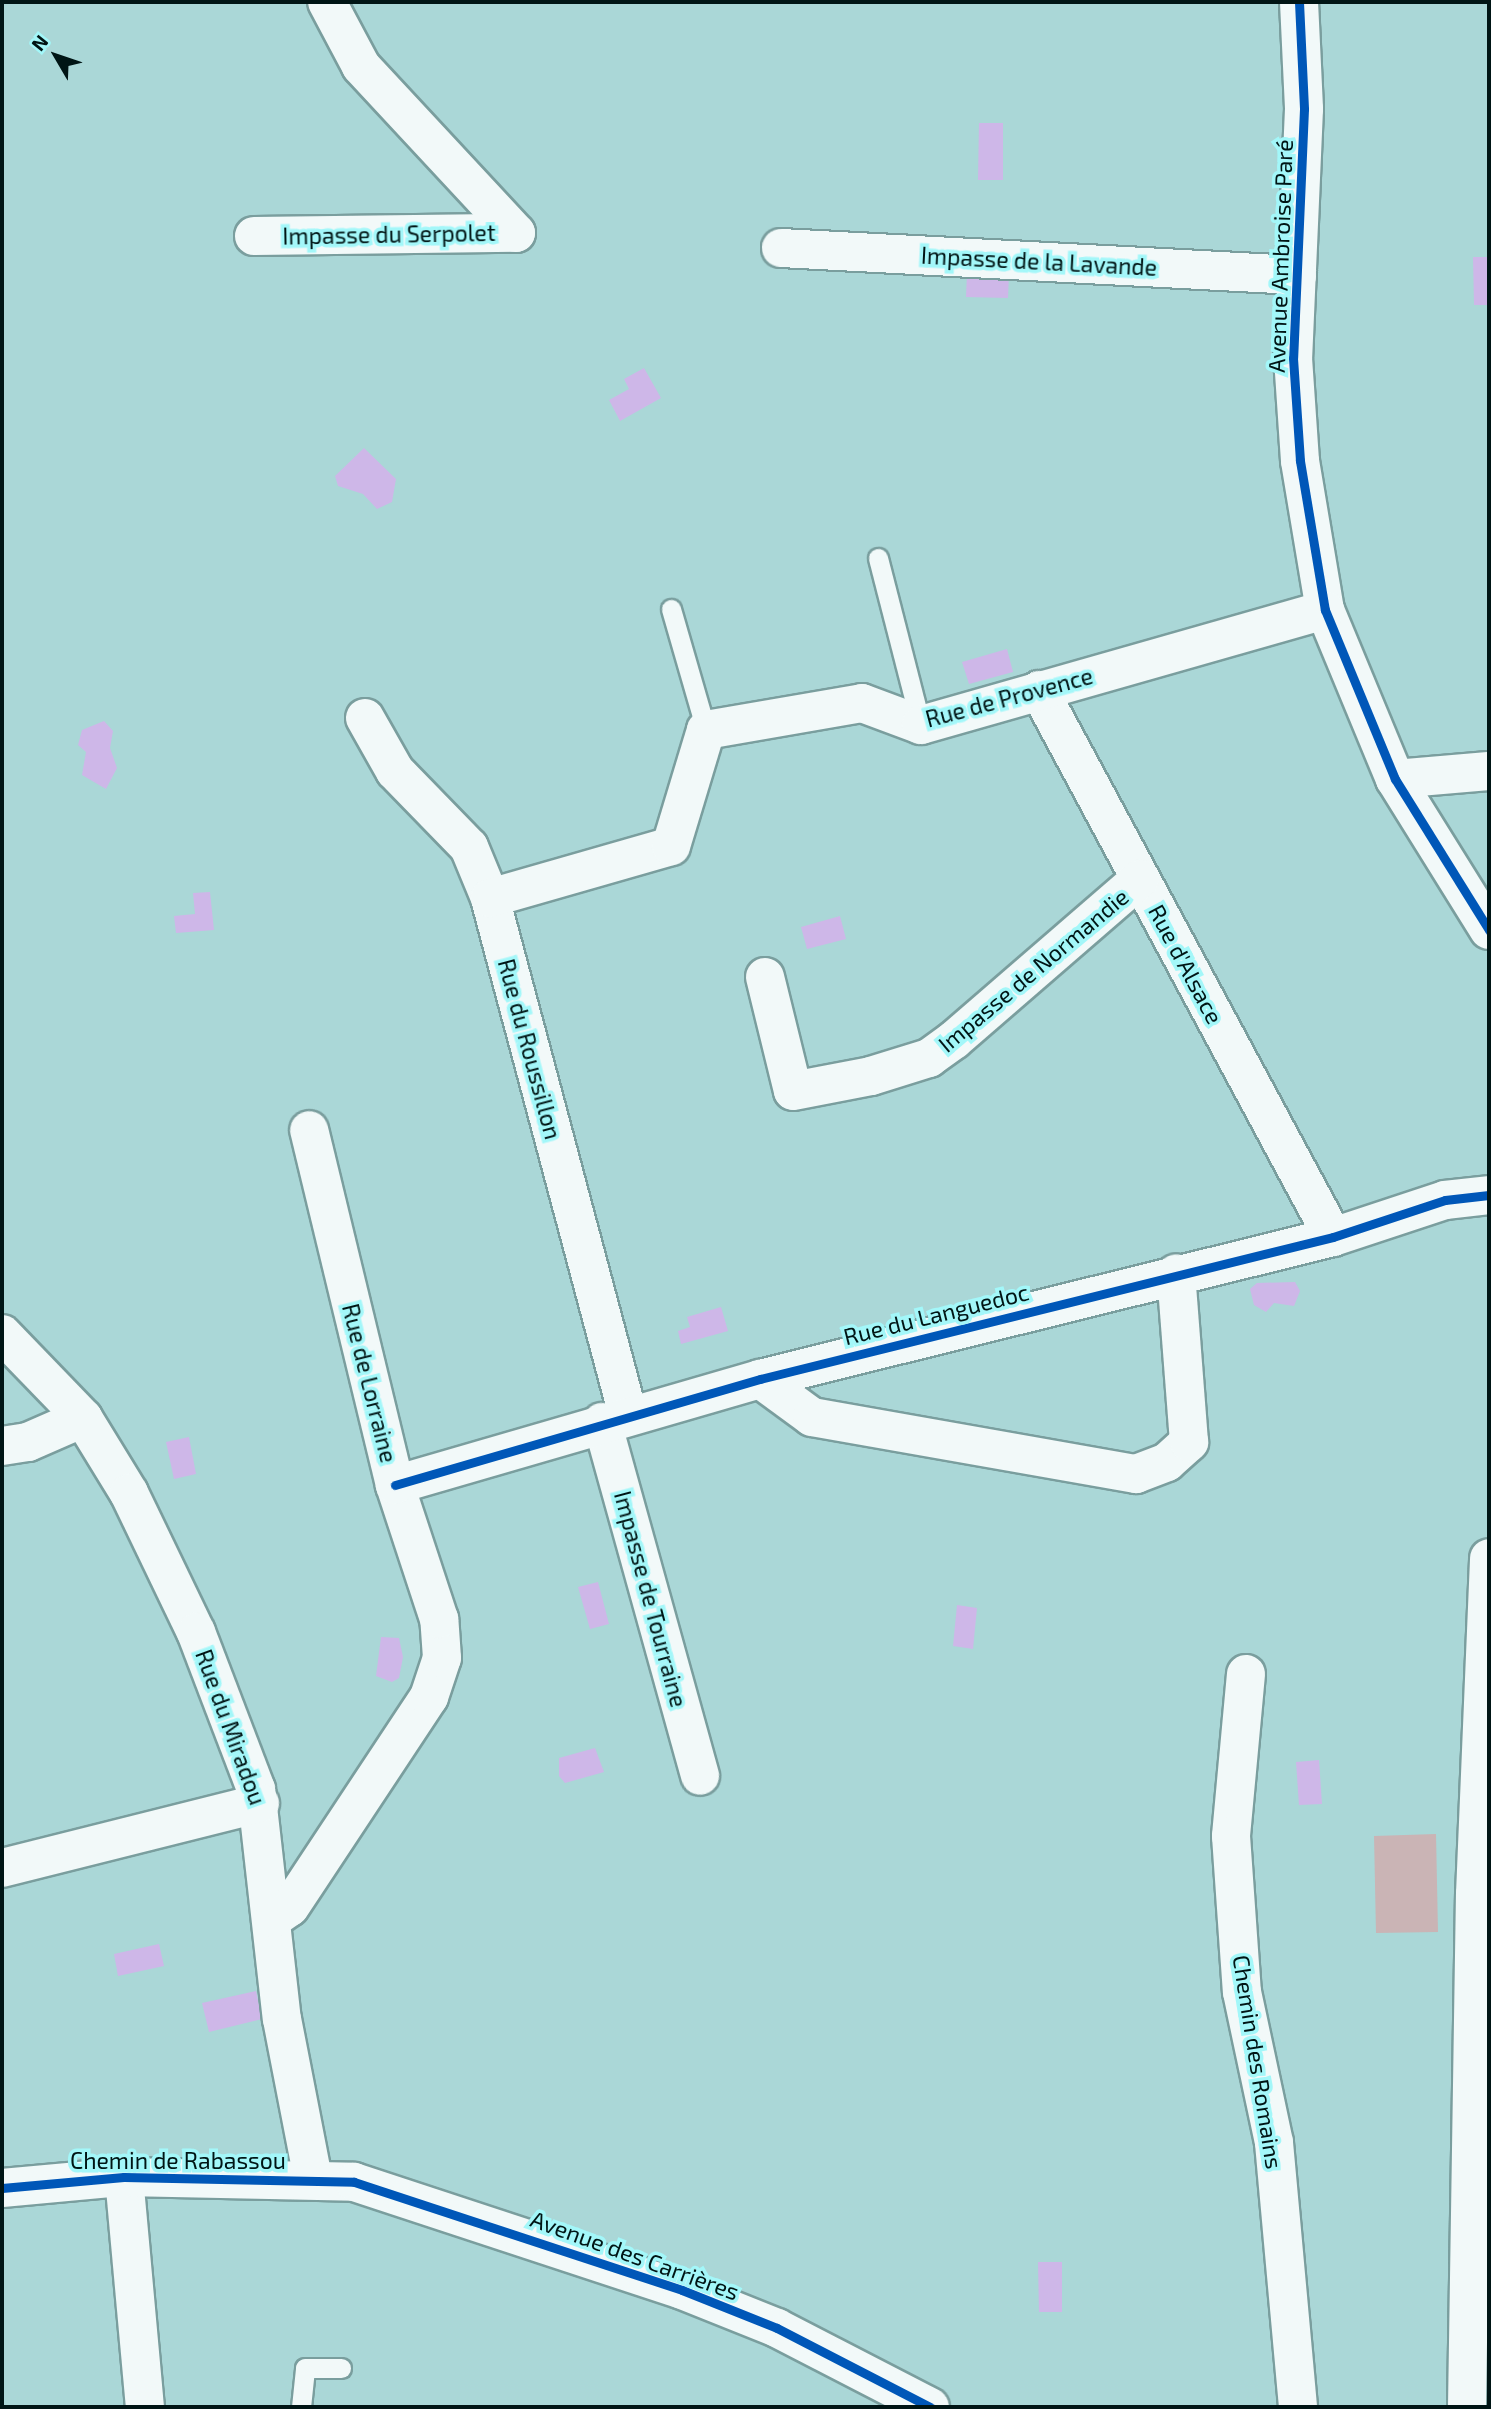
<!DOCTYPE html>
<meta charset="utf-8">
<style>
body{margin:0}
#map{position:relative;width:1491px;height:2409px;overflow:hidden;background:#aad7d7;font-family:"Exo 2",sans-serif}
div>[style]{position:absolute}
.green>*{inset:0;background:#cab4b5}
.water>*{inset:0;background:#ceb7e8}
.roads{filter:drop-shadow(2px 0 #7a9e9e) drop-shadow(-2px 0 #7a9e9e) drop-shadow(0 2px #7a9e9e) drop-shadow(0 -2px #7a9e9e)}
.service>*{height:19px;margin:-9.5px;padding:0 9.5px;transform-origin:9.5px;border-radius:9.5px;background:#f2f9f9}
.minor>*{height:38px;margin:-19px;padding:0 19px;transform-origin:19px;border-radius:19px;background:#f2f9f9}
.cycleway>*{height:9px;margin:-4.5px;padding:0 4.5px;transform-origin:4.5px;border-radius:4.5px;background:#0057b8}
span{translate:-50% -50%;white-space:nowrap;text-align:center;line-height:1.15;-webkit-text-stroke:7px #a3f7f9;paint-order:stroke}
.street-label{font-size:23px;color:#001515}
.frame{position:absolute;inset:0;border:4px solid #001515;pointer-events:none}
.north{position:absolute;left:21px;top:21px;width:70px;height:70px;-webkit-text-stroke:5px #a3f7f9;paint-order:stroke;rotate:309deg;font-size:19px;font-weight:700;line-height:28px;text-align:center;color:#001515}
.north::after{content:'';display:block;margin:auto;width:24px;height:32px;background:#001515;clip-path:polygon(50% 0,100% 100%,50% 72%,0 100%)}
</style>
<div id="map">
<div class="green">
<div style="clip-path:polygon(1436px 1834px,1438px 1932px,1376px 1933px,1374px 1836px)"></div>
</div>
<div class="water">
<div style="clip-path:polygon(979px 123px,1003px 123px,1003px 180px,978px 180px)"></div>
<div style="clip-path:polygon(1473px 257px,1489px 257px,1489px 305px,1474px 305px)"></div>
<div style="clip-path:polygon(967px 273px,1009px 275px,1008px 298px,966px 297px)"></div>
<div style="clip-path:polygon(644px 368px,661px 398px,620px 421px,609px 400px,629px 389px,624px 379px)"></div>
<div style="clip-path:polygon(364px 448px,396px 479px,392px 502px,377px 509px,363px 494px,338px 486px,335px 476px)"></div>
<div style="clip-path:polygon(1007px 649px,1013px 672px,969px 684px,962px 662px)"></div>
<div style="clip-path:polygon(104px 721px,113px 731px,110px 748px,117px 768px,106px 789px,82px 775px,86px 752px,78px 745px,82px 730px)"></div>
<div style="clip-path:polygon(210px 892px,214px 930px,176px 933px,174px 916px,195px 914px,193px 893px)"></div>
<div style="clip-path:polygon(840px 916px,846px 939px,807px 949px,801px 927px)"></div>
<div style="clip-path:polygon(1295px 1282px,1300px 1291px,1294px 1306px,1274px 1303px,1266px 1312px,1254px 1305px,1250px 1289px,1257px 1283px)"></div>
<div style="clip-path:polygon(721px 1307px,728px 1331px,681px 1344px,678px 1331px,690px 1327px,687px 1317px)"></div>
<div style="clip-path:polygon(189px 1437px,196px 1474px,174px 1479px,166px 1442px)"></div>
<div style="clip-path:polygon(598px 1582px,609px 1624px,590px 1629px,578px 1587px)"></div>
<div style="clip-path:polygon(957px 1605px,977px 1608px,973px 1649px,953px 1646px)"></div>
<div style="clip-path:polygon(381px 1637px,399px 1638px,403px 1657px,399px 1678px,392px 1682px,376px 1676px)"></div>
<div style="clip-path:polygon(595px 1748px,604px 1772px,565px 1783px,559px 1776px,559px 1758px)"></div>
<div style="clip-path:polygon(1319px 1760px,1322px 1804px,1299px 1805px,1296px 1762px)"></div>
<div style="clip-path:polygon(159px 1944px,164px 1966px,118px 1976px,114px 1954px)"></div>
<div style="clip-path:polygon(256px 1991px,262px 2019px,209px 2032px,202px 2003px)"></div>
<div style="clip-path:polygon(1038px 2262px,1062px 2262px,1062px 2312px,1039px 2312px)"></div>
</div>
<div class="roads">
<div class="service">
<div style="left:878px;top:558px;width:172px;rotate:75.6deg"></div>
<div style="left:671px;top:609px;width:126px;rotate:73.9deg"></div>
<div style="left:301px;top:2407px;width:39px;rotate:-84deg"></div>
<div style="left:305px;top:2368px;width:36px"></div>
</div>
<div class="minor">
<div style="left:1299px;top:2px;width:107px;rotate:87.3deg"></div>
<div style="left:1304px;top:109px;width:249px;rotate:92.5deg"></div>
<div style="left:1293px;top:358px;width:103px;rotate:86.1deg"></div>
<div style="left:1300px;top:461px;width:151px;rotate:80.5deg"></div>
<div style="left:1325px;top:610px;width:183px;rotate:67.5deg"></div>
<div style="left:1395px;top:779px;width:178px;rotate:58.1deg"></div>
<div style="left:254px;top:236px;width:262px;rotate:-0.7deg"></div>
<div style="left:516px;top:233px;width:228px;rotate:-132.9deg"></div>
<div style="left:361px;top:66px;width:72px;rotate:-118deg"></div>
<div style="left:781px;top:248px;width:517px;rotate:3deg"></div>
<div style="left:1039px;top:690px;width:621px;rotate:61.74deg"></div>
<div style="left:365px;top:718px;width:61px;rotate:60.5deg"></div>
<div style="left:395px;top:771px;width:106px;rotate:45.8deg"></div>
<div style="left:469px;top:847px;width:55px;rotate:67.6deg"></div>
<div style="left:490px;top:898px;width:535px;rotate:75.05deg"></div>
<div style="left:1395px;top:779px;width:94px;rotate:-4.9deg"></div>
<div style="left:490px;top:898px;width:188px;rotate:-16deg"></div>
<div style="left:671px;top:846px;width:121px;rotate:-73.2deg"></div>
<div style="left:706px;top:730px;width:158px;rotate:-9.8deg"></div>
<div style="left:862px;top:703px;width:63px;rotate:20.4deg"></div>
<div style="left:921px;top:725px;width:420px;rotate:-15.9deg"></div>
<div style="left:765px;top:977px;width:117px;rotate:76.2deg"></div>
<div style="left:793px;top:1091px;width:79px;rotate:-10.9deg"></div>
<div style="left:871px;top:1076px;width:61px;rotate:-17.2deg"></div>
<div style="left:929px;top:1058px;width:31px;rotate:-36deg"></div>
<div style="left:954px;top:1040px;width:246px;rotate:-40.9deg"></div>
<div style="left:2px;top:1334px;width:117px;rotate:46deg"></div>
<div style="left:83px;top:1418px;width:88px;rotate:58.5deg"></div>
<div style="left:129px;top:1493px;width:154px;rotate:64.3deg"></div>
<div style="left:196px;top:1632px;width:168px;rotate:69.1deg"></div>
<div style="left:256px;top:1789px;width:231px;rotate:83.6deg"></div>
<div style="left:282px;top:2019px;width:162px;rotate:79deg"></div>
<div style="left:760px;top:1379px;width:64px;rotate:36.2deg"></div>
<div style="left:812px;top:1417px;width:329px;rotate:10deg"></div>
<div style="left:1136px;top:1474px;width:33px;rotate:-21deg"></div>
<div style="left:1167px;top:1462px;width:30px;rotate:-42deg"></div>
<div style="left:1189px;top:1442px;width:169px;rotate:-94.4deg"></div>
<div style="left:602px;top:1422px;width:367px;rotate:74.5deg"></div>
<div style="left:2px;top:1446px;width:26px;rotate:-9deg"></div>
<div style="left:28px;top:1442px;width:60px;rotate:-23.6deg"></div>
<div style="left:395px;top:1485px;width:380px;rotate:-16.2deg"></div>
<div style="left:760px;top:1379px;width:590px;rotate:-13.92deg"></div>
<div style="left:1333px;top:1237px;width:118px;rotate:-18.3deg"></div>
<div style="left:1445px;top:1200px;width:44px;rotate:-6.5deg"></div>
<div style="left:1246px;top:1674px;width:163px;rotate:95.3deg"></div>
<div style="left:1231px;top:1836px;width:156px;rotate:86deg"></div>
<div style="left:1242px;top:1992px;width:154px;rotate:78deg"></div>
<div style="left:1274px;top:2143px;width:265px;rotate:84.8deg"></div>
<div style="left:2px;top:1868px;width:266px;rotate:-14.1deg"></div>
<div style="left:274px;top:1918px;width:19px;rotate:-35deg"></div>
<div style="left:290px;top:1907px;width:252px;rotate:-56.5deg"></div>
<div style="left:429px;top:1697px;width:41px;rotate:-71.6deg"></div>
<div style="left:442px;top:1658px;width:39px;rotate:-94deg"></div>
<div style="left:439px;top:1619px;width:141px;rotate:-108.2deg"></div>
<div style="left:395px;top:1485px;width:365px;rotate:-103.6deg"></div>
<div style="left:124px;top:2177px;width:231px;rotate:84.8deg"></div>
<div style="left:2px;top:2188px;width:122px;rotate:-5.2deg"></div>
<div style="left:124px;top:2177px;width:230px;rotate:1.2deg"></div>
<div style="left:354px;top:2182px;width:345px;rotate:18.2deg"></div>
<div style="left:682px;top:2290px;width:102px;rotate:21.8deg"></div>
<div style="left:777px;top:2328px;width:172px;rotate:27.3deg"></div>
<div style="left:1467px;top:2407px;width:513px;rotate:-89.11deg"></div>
<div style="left:1475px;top:1894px;width:336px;rotate:-87.6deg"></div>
</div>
</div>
<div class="cycleway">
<div style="left:1299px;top:2px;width:107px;rotate:87.3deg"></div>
<div style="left:1304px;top:109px;width:249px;rotate:92.5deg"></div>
<div style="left:1293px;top:358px;width:103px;rotate:86.1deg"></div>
<div style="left:1300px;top:461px;width:151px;rotate:80.5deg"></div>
<div style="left:1325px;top:610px;width:183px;rotate:67.5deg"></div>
<div style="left:1395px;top:779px;width:178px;rotate:58.1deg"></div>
<div style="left:395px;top:1485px;width:380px;rotate:-16.2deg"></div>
<div style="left:760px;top:1379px;width:590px;rotate:-13.92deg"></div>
<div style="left:1333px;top:1237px;width:118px;rotate:-18.3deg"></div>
<div style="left:1445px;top:1200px;width:44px;rotate:-6.5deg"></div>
<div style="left:2px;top:2188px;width:122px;rotate:-5.2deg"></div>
<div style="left:124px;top:2177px;width:230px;rotate:1.2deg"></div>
<div style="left:354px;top:2182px;width:345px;rotate:18.2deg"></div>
<div style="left:682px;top:2290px;width:102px;rotate:21.8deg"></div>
<div style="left:777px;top:2328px;width:172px;rotate:27.3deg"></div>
</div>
<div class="street-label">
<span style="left:389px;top:234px;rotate:-1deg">Impasse du Serpolet</span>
<span style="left:1280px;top:256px;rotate:-88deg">Avenue Ambroise Paré</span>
<span style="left:1039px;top:261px;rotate:3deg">Impasse de la Lavande</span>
<span style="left:1009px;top:697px;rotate:-15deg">Rue de Provence</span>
<span style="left:1186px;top:964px;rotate:62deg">Rue d'Alsace</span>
<span style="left:1033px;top:970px;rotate:-40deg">Impasse de Normandie</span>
<span style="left:530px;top:1049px;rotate:75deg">Rue du Roussillon</span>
<span style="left:936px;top:1314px;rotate:-14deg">Rue du Languedoc</span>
<span style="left:370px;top:1383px;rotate:76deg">Rue de Lorraine</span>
<span style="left:651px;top:1599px;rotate:75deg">Impasse de Tourraine</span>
<span style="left:231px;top:1727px;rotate:70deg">Rue du Miradou</span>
<span style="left:1258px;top:2062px;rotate:81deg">Chemin des Romains</span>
<span style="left:178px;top:2160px">Chemin de Rabassou</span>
<span style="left:635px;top:2255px;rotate:20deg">Avenue des Carrières</span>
</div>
<div class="frame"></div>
<div class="north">N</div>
</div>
